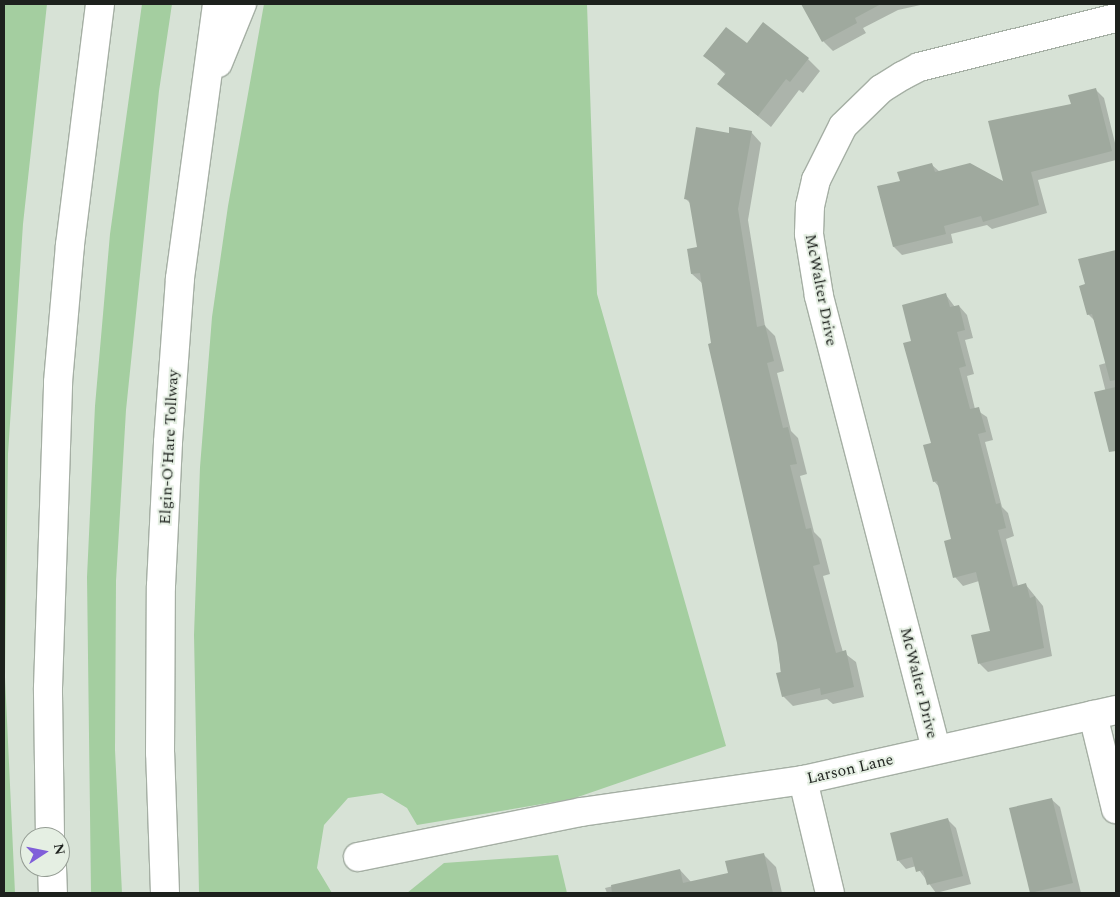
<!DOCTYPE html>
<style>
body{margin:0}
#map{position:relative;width:1120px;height:897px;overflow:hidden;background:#d7e2d6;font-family:Spectral,serif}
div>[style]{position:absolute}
.green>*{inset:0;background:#a4cea0}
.shadow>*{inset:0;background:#0003}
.building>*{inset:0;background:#9fa99e}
.roads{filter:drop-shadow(1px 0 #a5afa4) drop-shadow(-1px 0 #a5afa4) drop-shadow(0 1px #a5afa4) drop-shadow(0 -1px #a5afa4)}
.minor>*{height:28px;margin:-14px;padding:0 14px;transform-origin:14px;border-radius:14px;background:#fff}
.motorway>*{height:28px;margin:-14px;padding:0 14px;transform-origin:14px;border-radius:14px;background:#fff}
span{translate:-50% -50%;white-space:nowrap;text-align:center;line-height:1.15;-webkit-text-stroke:4px #e5efe3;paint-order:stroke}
.street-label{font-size:16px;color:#1d211d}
.frame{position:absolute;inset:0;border:5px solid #1d211d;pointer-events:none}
.north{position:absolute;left:20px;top:827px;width:50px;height:50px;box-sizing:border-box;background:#e5efe3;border:1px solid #959d94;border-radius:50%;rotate:79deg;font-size:14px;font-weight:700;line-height:20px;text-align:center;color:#1d211d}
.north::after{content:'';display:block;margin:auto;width:18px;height:22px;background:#805fd9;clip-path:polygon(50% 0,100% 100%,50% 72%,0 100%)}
</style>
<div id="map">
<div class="green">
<div style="clip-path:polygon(4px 4px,47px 4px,23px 224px,8px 454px,5px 677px,15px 893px,4px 893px)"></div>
<div style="clip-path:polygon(142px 4px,172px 4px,159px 91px,126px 410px,116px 581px,115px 750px,122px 893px,91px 893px,87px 577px,95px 406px,110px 234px)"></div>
<div style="clip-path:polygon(264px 4px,587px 4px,597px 294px,726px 746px,572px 799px,417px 825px,407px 808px,382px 793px,348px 798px,324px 825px,317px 868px,332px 893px,199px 893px,194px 635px,200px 467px,212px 317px,228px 206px)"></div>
<div style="clip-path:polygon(558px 855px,567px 893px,407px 893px,444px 863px)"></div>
</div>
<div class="shadow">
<div style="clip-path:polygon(803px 4px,925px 4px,898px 10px,863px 28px,866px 33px,833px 51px,823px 41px)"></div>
<div style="clip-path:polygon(747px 45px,808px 59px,820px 71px,803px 93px,799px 90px,771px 127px,719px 84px,726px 75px,705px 56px)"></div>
<div style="clip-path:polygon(1095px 89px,1104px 98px,1116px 147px,1116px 160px,1038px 180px,1047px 213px,992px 229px,987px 225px,951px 234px,953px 243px,902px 255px,894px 247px,901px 182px,932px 165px,940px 172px,1005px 184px,1072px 105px)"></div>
<div style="clip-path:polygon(751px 132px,761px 143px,748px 220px,765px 326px,775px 336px,784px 371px,777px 373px,791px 431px,798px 438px,807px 474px,800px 476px,814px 532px,821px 539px,830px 574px,823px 576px,840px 642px,843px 652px,856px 662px,864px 697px,833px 704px,827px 699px,793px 706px,783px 696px,778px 643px,713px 344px,703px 284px,692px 274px,698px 248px,691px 204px,685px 198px,730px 134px)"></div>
<div style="clip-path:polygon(1116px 251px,1116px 432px,1099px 365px,1106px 363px,1095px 321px,1088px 314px,1086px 285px,1080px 260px)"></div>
<div style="clip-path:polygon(946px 295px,955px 307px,959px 306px,967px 315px,973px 338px,965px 340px,974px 374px,967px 376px,975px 409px,987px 417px,993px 440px,985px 442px,1002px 507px,1008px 513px,1014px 536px,1006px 539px,1018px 586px,1026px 585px,1043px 606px,1052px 656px,988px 672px,980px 664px,973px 636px,991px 631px,979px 581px,963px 586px,955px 577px,953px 540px,939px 487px,934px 481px,933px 444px,912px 342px)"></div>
<div style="clip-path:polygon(1051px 799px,1060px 807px,1081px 893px,1032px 893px,1010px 809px)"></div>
<div style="clip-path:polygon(948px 820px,956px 828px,971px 884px,936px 893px,916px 866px,906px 869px,898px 860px)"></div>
<div style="clip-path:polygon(763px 854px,776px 867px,782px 893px,607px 893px,605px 888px,680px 870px,692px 883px,729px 874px)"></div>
</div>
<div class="building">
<div style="clip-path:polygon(801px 4px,881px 4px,855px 18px,857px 23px,822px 42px)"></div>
<div style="clip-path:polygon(763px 22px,809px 58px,790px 82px,786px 79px,758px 116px,717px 84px,726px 73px,703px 56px,726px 27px,747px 43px)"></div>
<div style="clip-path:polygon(1096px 88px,1112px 151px,1031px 172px,1039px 205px,983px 222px,981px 216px,944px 226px,946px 234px,893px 247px,877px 186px,900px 181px,897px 172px,932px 163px,935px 172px,970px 163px,1003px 181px,988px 121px,1071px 104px,1068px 95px)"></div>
<div style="clip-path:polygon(696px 127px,729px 133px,729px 127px,752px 131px,738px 209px,757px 327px,765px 325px,774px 361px,767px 363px,783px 428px,788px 427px,797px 464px,790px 465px,806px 529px,811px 528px,820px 564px,813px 566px,830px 631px,836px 653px,846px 650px,854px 687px,821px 695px,820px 688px,782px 697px,776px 673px,781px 672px,777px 643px,708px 344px,711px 343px,700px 273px,691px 274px,687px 249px,697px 247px,689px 200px,684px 199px)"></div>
<div style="clip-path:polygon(1116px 250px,1116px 380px,1110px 381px,1092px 314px,1087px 315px,1079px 286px,1085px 284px,1078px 259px)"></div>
<div style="clip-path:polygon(946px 293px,950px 307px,959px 305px,965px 330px,957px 332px,966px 366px,959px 368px,970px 409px,979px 407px,986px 432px,978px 434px,996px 504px,1000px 503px,1006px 528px,998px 530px,1013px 587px,1026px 583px,1030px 598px,1035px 596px,1044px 648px,978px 664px,971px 635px,990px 631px,976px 572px,953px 578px,944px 541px,951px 539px,937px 481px,933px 482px,923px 445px,931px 443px,903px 343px,911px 341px,902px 305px)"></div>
<div style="clip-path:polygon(1116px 387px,1116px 451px,1109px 452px,1094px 392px)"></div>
<div style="clip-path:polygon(1052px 798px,1073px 883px,1030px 893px,1009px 808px)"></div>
<div style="clip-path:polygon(948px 818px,963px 876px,927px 885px,923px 870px,916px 872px,912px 857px,897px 861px,890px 833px)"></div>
<div style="clip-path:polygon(764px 853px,773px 893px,612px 893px,611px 885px,680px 869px,683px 883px,728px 873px,725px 861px)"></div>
</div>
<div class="roads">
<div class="minor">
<div style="left:1093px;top:715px;width:97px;rotate:76.3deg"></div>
<div style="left:936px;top:749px;width:468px;rotate:-104.5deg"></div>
<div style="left:819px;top:296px;width:63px;rotate:-99.2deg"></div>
<div style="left:809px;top:234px;width:28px;rotate:-88deg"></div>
<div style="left:810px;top:206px;width:27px;rotate:-77deg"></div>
<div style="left:816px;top:180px;width:60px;rotate:-63.4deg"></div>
<div style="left:843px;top:126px;width:53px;rotate:-44.2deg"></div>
<div style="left:881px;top:89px;width:25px;rotate:-32deg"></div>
<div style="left:902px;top:76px;width:19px;rotate:-28deg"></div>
<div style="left:919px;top:67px;width:203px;rotate:-14deg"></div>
<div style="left:803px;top:780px;width:116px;rotate:76.6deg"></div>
<div style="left:358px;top:857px;width:227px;rotate:-11.4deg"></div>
<div style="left:581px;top:812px;width:224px;rotate:-8.2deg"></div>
<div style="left:803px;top:780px;width:321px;rotate:-12.6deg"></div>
</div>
<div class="motorway">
<div style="left:218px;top:63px;width:64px;rotate:-67.9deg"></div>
<div style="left:50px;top:837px;width:149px;rotate:-90.8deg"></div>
<div style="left:48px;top:688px;width:306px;rotate:-88.1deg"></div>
<div style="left:58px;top:382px;width:138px;rotate:-85deg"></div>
<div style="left:70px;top:245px;width:243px;rotate:-82.9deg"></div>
<div style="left:52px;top:867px;width:26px;rotate:88deg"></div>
<div style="left:165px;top:893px;width:140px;rotate:-92deg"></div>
<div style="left:160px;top:753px;width:167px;rotate:-89.7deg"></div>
<div style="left:161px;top:586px;width:144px;rotate:-87.2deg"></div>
<div style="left:168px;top:442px;width:164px;rotate:-85.8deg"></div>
<div style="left:180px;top:278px;width:276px;rotate:-82.3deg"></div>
</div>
</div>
<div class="street-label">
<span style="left:821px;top:290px;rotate:79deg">McWalter Drive</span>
<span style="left:169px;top:447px;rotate:-87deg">Elgin-O'Hare Tollway</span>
<span style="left:919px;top:683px;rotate:76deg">McWalter Drive</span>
<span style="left:850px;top:769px;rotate:-13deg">Larson Lane</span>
</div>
<div class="frame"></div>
<div class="north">N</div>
</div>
